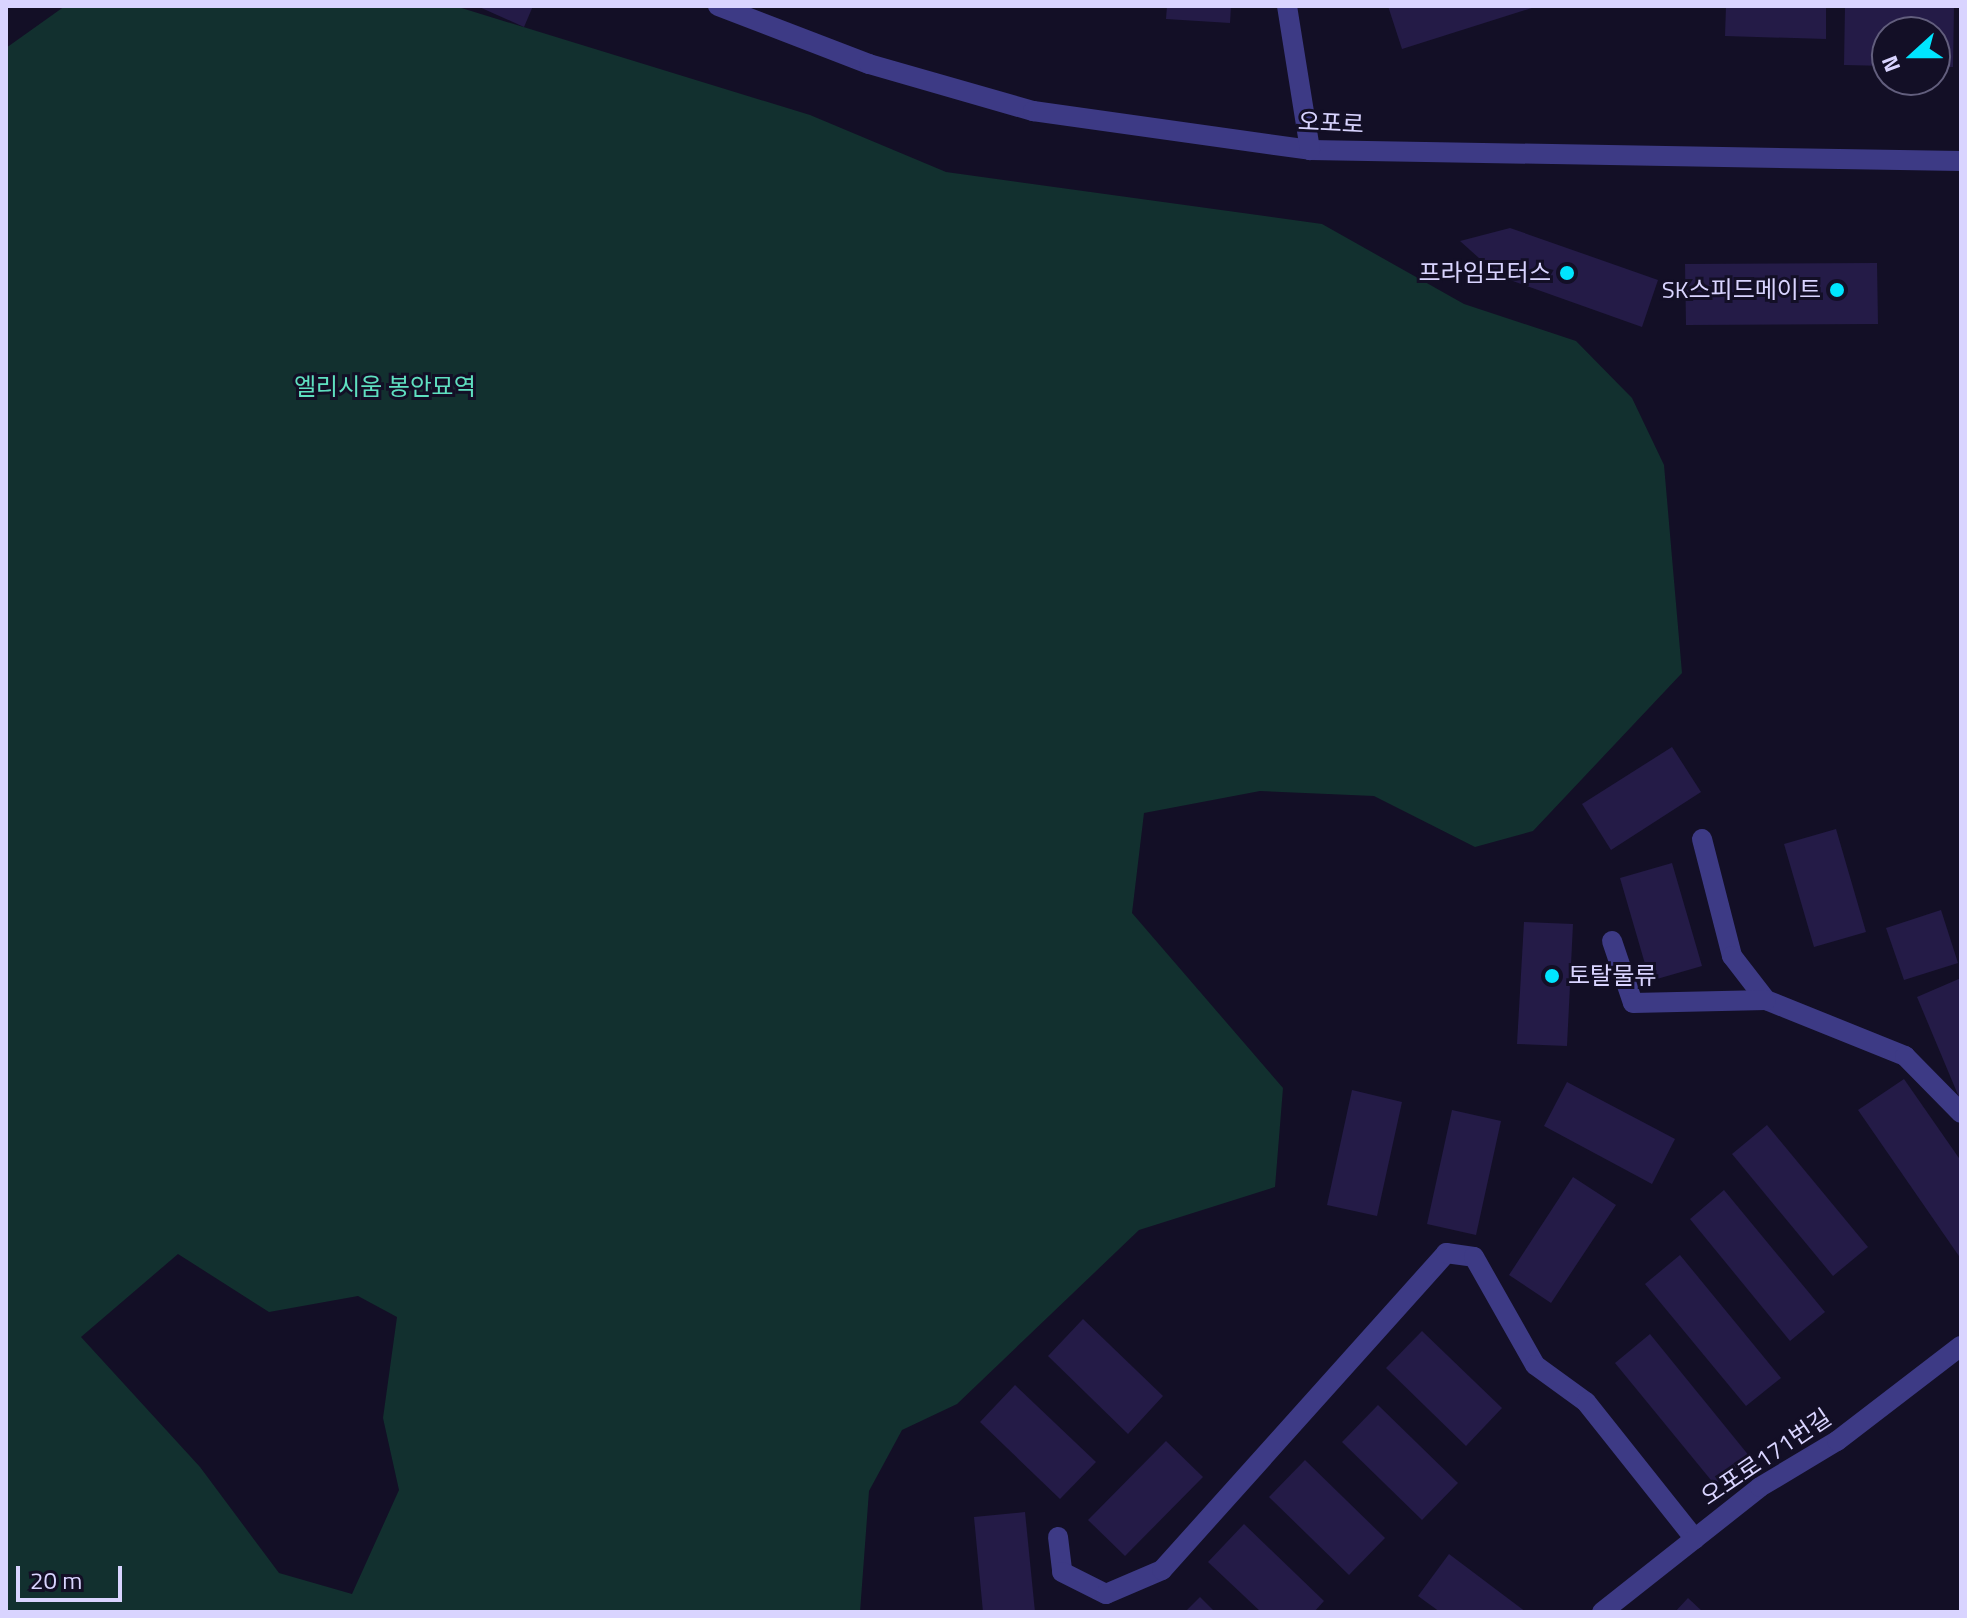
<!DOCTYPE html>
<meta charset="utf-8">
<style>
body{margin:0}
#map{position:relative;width:1967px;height:1618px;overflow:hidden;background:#130f26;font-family:"Titillium Web","Noto Sans KR",sans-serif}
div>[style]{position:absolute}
.green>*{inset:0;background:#12302f}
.building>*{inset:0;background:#241b47}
.minor>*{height:20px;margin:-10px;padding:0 10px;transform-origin:10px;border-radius:10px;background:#3d3a85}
.dots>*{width:22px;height:22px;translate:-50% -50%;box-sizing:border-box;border:4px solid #130f26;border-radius:50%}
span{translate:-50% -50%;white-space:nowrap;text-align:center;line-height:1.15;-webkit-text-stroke:6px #130f26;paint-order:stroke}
.street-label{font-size:24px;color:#d9d4ff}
.poi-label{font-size:24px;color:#d9d4ff}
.right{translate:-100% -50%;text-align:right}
.left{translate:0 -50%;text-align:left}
.park-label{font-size:24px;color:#5fe0c0}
.frame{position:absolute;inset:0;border:8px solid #d9d4ff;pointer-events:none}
.north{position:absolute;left:1871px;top:16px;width:80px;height:80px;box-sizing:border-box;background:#130f26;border:2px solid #625e7d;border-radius:50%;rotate:249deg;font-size:22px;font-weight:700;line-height:32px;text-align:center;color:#d9d4ff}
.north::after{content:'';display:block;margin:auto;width:28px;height:36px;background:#00e5ff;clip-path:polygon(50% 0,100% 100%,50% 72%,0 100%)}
.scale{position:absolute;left:16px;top:1566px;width:106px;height:36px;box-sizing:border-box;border:4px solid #d9d4ff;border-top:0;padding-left:10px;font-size:24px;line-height:28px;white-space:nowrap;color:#d9d4ff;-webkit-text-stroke:6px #130f26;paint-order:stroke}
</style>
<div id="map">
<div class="green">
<div style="clip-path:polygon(evenodd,65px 6px,455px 6px,810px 115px,946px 172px,1322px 224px,1464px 304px,1576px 341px,1632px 398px,1664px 465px,1682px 673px,1533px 831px,1475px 847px,1374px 796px,1260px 791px,1144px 813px,1132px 913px,1283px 1088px,1275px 1187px,1139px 1230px,957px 1404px,902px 1430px,869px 1491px,860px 1612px,6px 1612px,6px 48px,65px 6px,178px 1254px,269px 1312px,358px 1296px,397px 1317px,383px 1418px,399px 1490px,352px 1594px,279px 1573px,200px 1467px,81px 1337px,178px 1254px)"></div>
</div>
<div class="building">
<div style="clip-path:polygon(477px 6px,533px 6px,524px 27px)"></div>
<div style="clip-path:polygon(1167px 6px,1231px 6px,1230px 23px,1166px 19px)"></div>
<div style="clip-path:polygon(1388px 6px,1535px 6px,1535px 7px,1402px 49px)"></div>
<div style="clip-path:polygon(1726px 6px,1826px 6px,1826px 39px,1725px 36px)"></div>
<div style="clip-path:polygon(1845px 6px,1954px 6px,1953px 67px,1935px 67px,1935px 32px,1887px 32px,1887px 66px,1844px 65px)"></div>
<div style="clip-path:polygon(1510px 228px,1658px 280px,1642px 327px,1499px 276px,1460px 241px)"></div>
<div style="clip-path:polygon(1877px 263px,1878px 324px,1686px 325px,1685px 264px)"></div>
<div style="clip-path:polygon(1672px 747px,1701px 792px,1611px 850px,1582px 804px)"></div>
<div style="clip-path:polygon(1836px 829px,1866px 932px,1814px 947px,1784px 844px)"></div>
<div style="clip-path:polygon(1672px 863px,1702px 966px,1650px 981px,1620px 878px)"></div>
<div style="clip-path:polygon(1941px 910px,1958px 963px,1904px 980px,1886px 928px)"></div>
<div style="clip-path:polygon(1524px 922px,1573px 924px,1567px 1046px,1517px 1044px)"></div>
<div style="clip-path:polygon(1961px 978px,1961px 1102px,1917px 997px)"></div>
<div style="clip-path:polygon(1904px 1079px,1961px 1161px,1961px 1259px,1858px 1110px)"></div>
<div style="clip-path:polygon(1567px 1082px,1675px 1139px,1652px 1184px,1544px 1126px)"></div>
<div style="clip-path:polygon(1352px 1090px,1402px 1102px,1377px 1216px,1327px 1205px)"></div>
<div style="clip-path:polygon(1452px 1110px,1501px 1121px,1476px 1235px,1427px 1224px)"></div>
<div style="clip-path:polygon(1767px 1125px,1868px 1247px,1833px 1276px,1732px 1154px)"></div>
<div style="clip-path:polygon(1573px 1177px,1616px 1205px,1551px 1303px,1509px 1275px)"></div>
<div style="clip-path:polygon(1724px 1190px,1825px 1312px,1790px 1341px,1690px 1219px)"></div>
<div style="clip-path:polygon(1680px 1255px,1781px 1378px,1746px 1406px,1645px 1284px)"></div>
<div style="clip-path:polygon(1083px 1319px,1163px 1396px,1128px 1434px,1048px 1356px)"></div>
<div style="clip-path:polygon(1422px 1331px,1502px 1408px,1466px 1446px,1386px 1368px)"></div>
<div style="clip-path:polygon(1650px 1334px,1750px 1457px,1715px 1485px,1615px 1363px)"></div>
<div style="clip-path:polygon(1015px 1385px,1096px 1462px,1060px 1499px,980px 1422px)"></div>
<div style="clip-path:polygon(1378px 1405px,1458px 1483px,1422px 1520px,1342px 1442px)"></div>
<div style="clip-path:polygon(1166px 1441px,1203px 1477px,1125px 1556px,1088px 1520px)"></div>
<div style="clip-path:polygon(1305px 1460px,1385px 1538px,1349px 1575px,1269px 1497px)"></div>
<div style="clip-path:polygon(1025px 1512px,1035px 1612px,983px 1612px,974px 1517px)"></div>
<div style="clip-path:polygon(1244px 1524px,1324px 1601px,1314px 1612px,1261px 1612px,1208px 1562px)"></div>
<div style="clip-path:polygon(1449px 1554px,1526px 1612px,1440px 1612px,1418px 1596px)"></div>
<div style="clip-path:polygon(1200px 1597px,1215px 1612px,1185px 1612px)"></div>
<div style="clip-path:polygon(1688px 1598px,1703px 1612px,1675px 1612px)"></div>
</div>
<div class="minor">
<div style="left:718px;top:6px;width:162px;rotate:21deg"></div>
<div style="left:869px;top:64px;width:171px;rotate:16deg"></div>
<div style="left:1033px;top:111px;width:280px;rotate:8deg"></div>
<div style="left:1310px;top:150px;width:651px;rotate:0.97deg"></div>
<div style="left:1287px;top:6px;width:146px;rotate:80.9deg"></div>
<div style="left:1702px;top:839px;width:121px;rotate:75.6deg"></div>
<div style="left:1732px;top:956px;width:56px;rotate:52.3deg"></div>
<div style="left:1766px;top:1000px;width:150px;rotate:21.9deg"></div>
<div style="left:1905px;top:1056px;width:80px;rotate:45.5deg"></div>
<div style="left:1612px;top:941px;width:65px;rotate:71.3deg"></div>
<div style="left:1633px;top:1003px;width:133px;rotate:-1.3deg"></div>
<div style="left:1058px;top:1537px;width:35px;rotate:83deg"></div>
<div style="left:1062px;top:1572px;width:49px;rotate:26.6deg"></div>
<div style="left:1106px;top:1594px;width:61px;rotate:-23.2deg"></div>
<div style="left:1162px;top:1570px;width:426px;rotate:-48.1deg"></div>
<div style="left:1446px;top:1253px;width:28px;rotate:8deg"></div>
<div style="left:1474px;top:1257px;width:124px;rotate:60.5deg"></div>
<div style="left:1535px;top:1365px;width:63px;rotate:36deg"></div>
<div style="left:1586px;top:1402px;width:175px;rotate:51.5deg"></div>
<div style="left:1602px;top:1612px;width:201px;rotate:-38.3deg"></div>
<div style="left:1760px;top:1487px;width:90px;rotate:-30.9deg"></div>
<div style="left:1837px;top:1441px;width:156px;rotate:-37.5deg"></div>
</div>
<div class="dots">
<div style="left:1567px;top:273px;background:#00e5ff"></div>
<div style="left:1837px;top:290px;background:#00e5ff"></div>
<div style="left:1552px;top:976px;background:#00e5ff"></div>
</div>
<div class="street-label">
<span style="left:1331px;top:123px;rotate:3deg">오포로</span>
<span style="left:1766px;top:1457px;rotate:-34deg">오포로171번길</span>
</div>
<div class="poi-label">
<span class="right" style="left:1551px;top:273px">프라임모터스</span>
<span class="right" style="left:1821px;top:290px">SK스피드메이트</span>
<span class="left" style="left:1568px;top:976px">토탈물류</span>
</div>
<div class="park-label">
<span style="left:385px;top:387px">엘리시움 봉안묘역</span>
</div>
<div class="frame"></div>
<div class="north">N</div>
<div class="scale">20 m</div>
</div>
